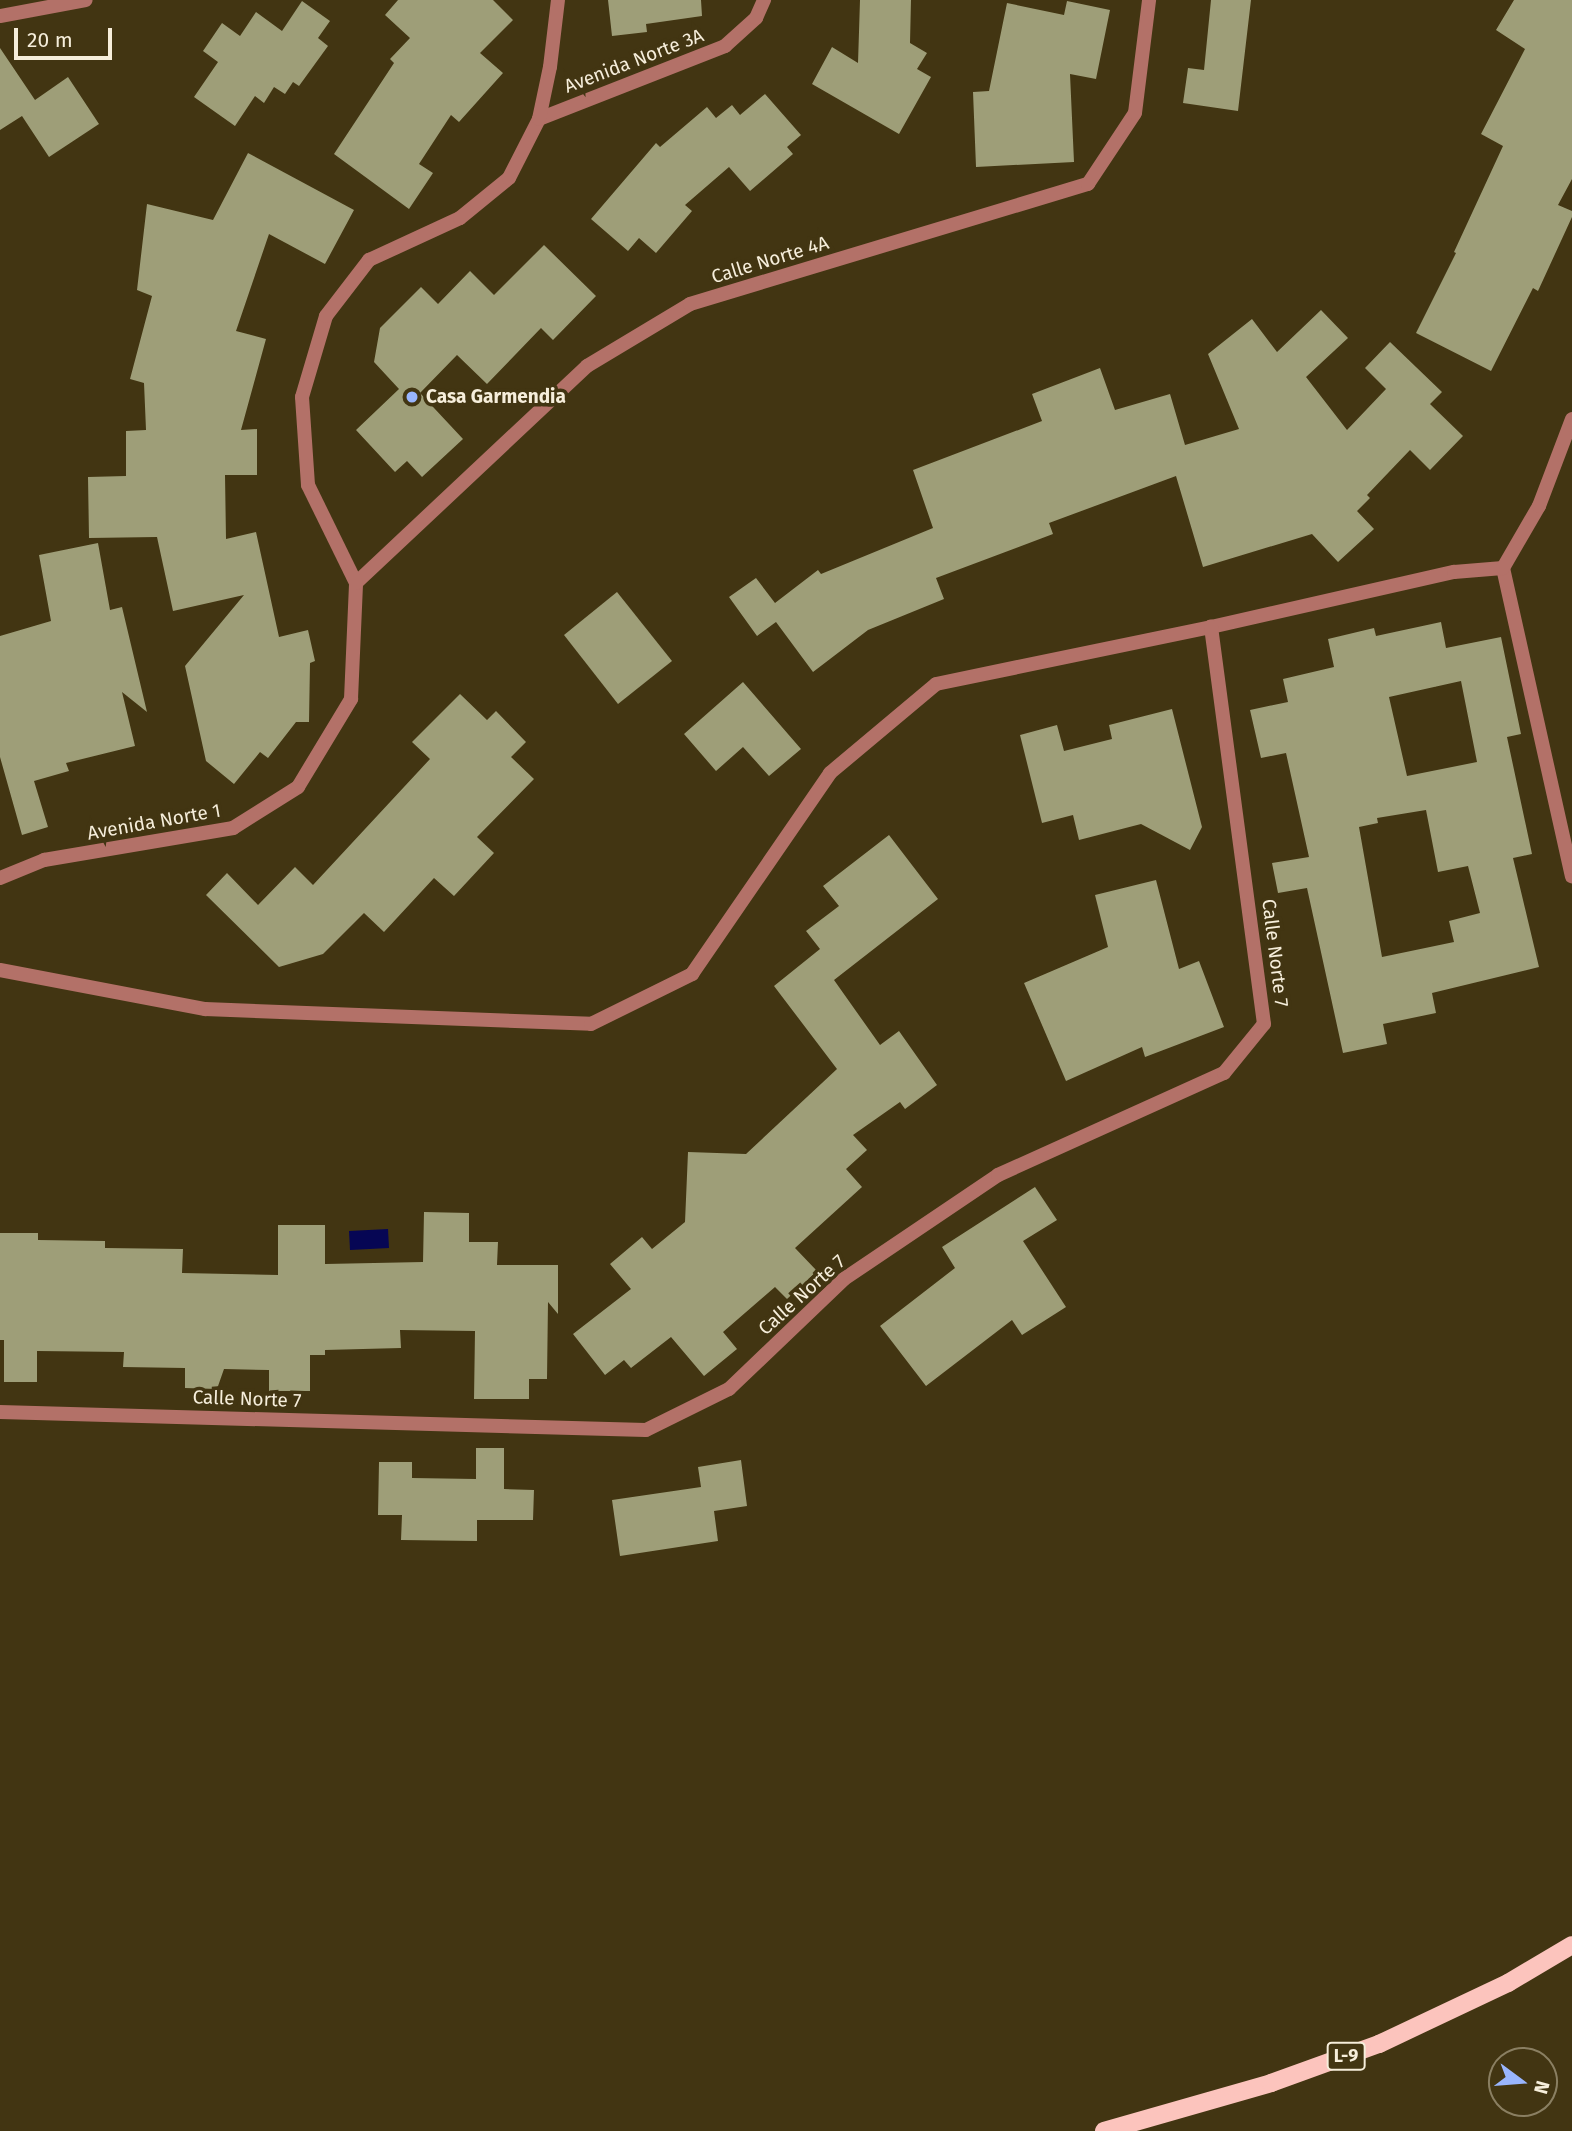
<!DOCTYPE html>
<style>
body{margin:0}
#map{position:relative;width:1572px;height:2131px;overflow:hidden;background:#423512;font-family:"Fira Sans",sans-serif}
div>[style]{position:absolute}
.water>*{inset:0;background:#060654}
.building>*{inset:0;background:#9e9e78}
.minor>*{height:14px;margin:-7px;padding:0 7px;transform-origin:7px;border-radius:7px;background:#b37168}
.primary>*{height:18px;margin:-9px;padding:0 9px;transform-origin:9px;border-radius:9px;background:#fcc4bd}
.dots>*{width:19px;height:19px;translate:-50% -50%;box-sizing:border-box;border:4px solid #423512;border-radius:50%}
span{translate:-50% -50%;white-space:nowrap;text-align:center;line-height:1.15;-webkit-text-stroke:7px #423512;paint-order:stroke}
.shield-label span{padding:2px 5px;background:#423512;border:2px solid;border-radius:5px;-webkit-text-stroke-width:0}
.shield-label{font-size:18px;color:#f6eedb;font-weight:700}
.street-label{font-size:19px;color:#f6eedb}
.poi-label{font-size:19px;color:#f6eedb;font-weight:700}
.left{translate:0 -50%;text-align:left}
.north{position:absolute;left:1488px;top:2047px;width:70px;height:70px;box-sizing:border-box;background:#423512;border:2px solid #8a7f62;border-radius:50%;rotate:106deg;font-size:19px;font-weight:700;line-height:28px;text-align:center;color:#f6eedb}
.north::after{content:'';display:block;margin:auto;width:24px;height:32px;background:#99b5fd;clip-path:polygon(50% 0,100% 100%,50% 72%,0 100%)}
.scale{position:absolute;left:14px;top:28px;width:98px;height:32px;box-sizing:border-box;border:4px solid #f6eedb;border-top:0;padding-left:9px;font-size:21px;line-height:24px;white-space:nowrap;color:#f6eedb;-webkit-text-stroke:5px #423512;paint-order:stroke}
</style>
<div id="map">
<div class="water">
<div style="clip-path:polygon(388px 1229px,389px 1248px,350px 1250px,349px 1231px)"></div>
</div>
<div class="building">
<div style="clip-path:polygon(398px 0,493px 0,513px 20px,480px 53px,503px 73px,459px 122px,451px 115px,419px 164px,433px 173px,409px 209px,334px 154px,394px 63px,390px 59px,410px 38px,385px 15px)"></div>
<div style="clip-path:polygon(608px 0,701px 0,702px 16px,646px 24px,647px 32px,612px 36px)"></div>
<div style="clip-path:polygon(860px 0,911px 0,910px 43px,927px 53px,917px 69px,931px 77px,899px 134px,812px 84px,832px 47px,858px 63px)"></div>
<div style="clip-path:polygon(1211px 0,1251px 0,1238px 111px,1183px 103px,1188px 68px,1204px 70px)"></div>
<div style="clip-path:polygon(1514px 0,1572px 0,1572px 179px,1558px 205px,1572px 211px,1572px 217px,1538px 291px,1533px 288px,1491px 371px,1416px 333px,1456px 253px,1454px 252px,1503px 146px,1481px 134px,1525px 49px,1496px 30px)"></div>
<div style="clip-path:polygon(302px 1px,330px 21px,318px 38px,328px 46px,299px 86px,293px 82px,285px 94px,274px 87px,264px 103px,255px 96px,235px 126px,194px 97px,218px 62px,203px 51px,222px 23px,240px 36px,256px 12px,282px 31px)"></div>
<div style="clip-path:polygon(1067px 1px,1110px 10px,1096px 79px,1070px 74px,1074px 162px,976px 167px,973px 92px,989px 91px,1007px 3px,1064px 15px)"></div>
<div style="clip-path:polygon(0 48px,35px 100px,68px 77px,99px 124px,49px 157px,22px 116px,0 130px)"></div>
<div style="clip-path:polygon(765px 94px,801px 135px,787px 147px,793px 154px,750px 191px,729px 167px,685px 205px,692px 211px,656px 253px,639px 238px,628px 251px,591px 219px,656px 143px,660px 147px,707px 107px,716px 118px,732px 105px,740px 115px)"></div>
<div style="clip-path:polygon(248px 153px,354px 210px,325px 264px,269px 234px,236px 331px,266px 339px,241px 430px,257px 429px,257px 475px,225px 475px,226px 539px,256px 532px,279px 637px,308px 630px,315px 661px,310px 663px,309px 722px,296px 722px,268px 758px,260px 752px,234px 784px,206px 761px,185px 666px,244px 595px,173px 611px,157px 537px,89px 538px,88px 477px,126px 476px,126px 431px,146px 430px,144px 383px,130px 379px,152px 296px,137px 290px,147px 204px,213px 220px)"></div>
<div style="clip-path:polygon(544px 245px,596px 296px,553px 340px,541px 328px,487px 384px,457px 355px,420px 393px,463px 439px,422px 477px,407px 461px,395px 472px,356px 430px,399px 389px,374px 362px,380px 328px,421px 287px,438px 304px,470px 271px,494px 295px)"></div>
<div style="clip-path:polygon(1321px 310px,1348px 338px,1306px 377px,1347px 430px,1386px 389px,1365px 368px,1390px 342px,1442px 392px,1430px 404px,1463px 436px,1430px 470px,1410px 450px,1367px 495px,1370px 498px,1357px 511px,1374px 529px,1338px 562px,1312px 534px,1203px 567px,1176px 476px,1049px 523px,1053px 534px,936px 578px,944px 599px,868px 630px,813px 672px,776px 622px,757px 636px,729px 597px,756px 578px,775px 603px,818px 570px,821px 574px,933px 528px,913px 470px,1042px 421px,1032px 394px,1100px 368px,1115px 410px,1170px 394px,1185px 445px,1239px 429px,1208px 354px,1252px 319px,1277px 352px)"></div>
<div style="clip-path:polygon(98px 543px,110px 610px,122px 607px,147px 712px,122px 692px,135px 746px,66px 763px,69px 771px,34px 781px,48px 827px,22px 835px,0 757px,0 636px,51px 621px,39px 555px)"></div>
<div style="clip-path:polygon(617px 592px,672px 661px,618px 704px,564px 635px)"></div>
<div style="clip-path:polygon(evenodd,1441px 622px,1446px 648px,1501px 637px,1521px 734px,1507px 737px,1532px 854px,1513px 858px,1539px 967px,1432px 993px,1436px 1013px,1383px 1024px,1387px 1044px,1343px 1053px,1307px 888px,1278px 893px,1272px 863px,1309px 857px,1286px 753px,1261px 758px,1250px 710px,1288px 702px,1283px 679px,1334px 667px,1328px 639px,1374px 628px,1376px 636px,1441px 622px,1461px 681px,1477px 762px,1407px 776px,1389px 697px,1461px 681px,1441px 622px,1426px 810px,1438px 872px,1468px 866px,1480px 913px,1449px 921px,1454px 942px,1382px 957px,1359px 827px,1378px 823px,1377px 818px,1426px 810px)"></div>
<div style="clip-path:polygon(743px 682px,801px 749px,769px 776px,743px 747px,716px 771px,684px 734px)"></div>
<div style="clip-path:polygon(460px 694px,487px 720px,496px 711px,526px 742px,511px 757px,534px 779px,477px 837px,494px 853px,454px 896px,434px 878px,384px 932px,364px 913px,323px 954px,279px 967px,206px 895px,227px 873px,258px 905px,295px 867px,313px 885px,430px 759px,412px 742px)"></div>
<div style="clip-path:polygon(1172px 709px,1202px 827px,1190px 850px,1141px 824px,1079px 840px,1073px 815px,1042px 823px,1020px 735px,1057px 725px,1064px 751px,1112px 739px,1109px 725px)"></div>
<div style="clip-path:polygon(889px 835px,938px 899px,834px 980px,880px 1045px,899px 1031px,937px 1085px,905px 1109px,900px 1102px,853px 1135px,867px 1150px,846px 1169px,862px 1187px,795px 1248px,817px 1271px,787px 1299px,775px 1287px,723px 1332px,737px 1349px,704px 1376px,671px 1337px,631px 1368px,624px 1360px,605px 1375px,573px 1334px,631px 1289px,610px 1264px,642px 1237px,652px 1249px,685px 1222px,688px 1152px,746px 1154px,837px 1069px,774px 986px,820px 949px,806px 931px,839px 906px,823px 886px)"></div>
<div style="clip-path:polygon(1156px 880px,1179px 969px,1199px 961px,1224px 1027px,1145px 1057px,1142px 1047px,1066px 1081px,1024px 983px,1108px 947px,1095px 895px)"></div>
<div style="clip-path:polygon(1035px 1187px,1057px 1220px,1023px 1241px,1066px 1307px,1022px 1335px,1012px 1320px,926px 1386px,880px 1326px,955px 1268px,942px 1247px)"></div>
<div style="clip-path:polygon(424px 1212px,469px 1213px,469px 1242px,498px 1242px,497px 1265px,558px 1265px,558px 1314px,548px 1302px,547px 1379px,529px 1379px,529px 1399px,474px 1399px,475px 1331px,400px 1330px,401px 1348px,325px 1350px,325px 1355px,310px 1355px,310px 1391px,269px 1391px,269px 1370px,224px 1369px,217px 1389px,185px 1388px,185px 1368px,123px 1367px,124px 1352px,37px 1351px,37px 1382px,4px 1382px,4px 1340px,0 1340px,0 1233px,38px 1233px,38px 1240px,105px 1241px,105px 1248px,183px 1249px,182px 1273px,278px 1275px,278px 1225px,325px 1225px,325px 1264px,423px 1262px)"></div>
<div style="clip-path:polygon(476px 1448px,504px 1448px,504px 1489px,534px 1490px,533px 1520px,477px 1520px,477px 1541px,401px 1540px,402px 1515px,378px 1515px,379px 1462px,412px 1462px,412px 1478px,476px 1479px)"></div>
<div style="clip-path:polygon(741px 1460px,747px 1506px,714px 1511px,718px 1541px,620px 1556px,612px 1500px,701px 1487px,698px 1467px)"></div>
</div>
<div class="minor">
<div style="left:0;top:16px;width:87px;rotate:-10.5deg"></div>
<div style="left:539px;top:119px;width:200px;rotate:-21.4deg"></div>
<div style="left:725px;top:46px;width:42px;rotate:-42.1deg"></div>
<div style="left:756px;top:18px;width:20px;rotate:-66deg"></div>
<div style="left:1503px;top:568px;width:316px;rotate:77.4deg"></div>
<div style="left:356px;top:583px;width:317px;rotate:-43.2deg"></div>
<div style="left:587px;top:366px;width:120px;rotate:-31deg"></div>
<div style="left:690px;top:304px;width:416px;rotate:-16.8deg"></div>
<div style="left:1088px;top:184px;width:85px;rotate:-56.5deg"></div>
<div style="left:1135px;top:113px;width:114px;rotate:-82.9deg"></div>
<div style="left:0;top:878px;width:48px;rotate:-22.2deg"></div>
<div style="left:44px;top:860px;width:192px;rotate:-9.6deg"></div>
<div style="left:233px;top:828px;width:77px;rotate:-32.2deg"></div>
<div style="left:298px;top:787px;width:103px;rotate:-58.9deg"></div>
<div style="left:351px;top:699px;width:116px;rotate:-87.5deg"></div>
<div style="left:356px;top:583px;width:109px;rotate:-116.1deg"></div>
<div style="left:308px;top:485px;width:88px;rotate:-93.9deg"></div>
<div style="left:302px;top:397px;width:84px;rotate:-73.5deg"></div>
<div style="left:326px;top:316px;width:71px;rotate:-52.5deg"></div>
<div style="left:369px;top:260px;width:100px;rotate:-24.8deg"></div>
<div style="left:460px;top:218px;width:63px;rotate:-39.2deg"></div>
<div style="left:509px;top:178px;width:66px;rotate:-63deg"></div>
<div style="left:539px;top:119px;width:53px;rotate:-78.1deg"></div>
<div style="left:550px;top:67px;width:67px;rotate:-83.2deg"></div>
<div style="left:0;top:970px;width:209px;rotate:10.8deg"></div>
<div style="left:205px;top:1009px;width:386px;rotate:2.2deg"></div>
<div style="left:591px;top:1024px;width:113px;rotate:-26.3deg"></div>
<div style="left:692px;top:974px;width:244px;rotate:-55.5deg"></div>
<div style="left:830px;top:773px;width:138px;rotate:-40deg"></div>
<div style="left:936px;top:684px;width:281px;rotate:-11.7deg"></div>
<div style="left:1211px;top:627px;width:249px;rotate:-12.8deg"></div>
<div style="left:1454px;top:572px;width:49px;rotate:-4.7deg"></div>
<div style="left:1503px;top:568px;width:72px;rotate:-59.9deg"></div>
<div style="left:1539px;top:506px;width:93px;rotate:-69.2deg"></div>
<div style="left:0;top:1412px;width:646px;rotate:1.6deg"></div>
<div style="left:646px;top:1430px;width:93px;rotate:-26.3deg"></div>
<div style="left:729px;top:1389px;width:159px;rotate:-43.7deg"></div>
<div style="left:844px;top:1279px;width:186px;rotate:-34deg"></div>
<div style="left:998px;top:1175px;width:248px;rotate:-24.3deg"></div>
<div style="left:1224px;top:1073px;width:63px;rotate:-50.8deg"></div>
<div style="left:1264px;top:1024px;width:401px;rotate:-97.6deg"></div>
</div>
<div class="primary">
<div style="left:1104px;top:2131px;width:174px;rotate:-16deg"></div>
<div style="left:1271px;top:2083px;width:115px;rotate:-19.9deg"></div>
<div style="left:1379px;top:2044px;width:143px;rotate:-25.3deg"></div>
<div style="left:1508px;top:1983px;width:74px;rotate:-30.7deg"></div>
</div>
<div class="dots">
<div style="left:412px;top:397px;background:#99b5fd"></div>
</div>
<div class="shield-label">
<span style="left:1346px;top:2056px">L-9</span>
</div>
<div class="street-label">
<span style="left:634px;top:61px;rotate:-21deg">Avenida Norte 3A</span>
<span style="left:770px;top:260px;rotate:-17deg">Calle Norte 4A</span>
<span style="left:154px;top:822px;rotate:-10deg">Avenida Norte 1</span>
<span style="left:1275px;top:953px;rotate:83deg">Calle Norte 7</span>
<span style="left:802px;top:1295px;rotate:-42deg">Calle Norte 7</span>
<span style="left:247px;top:1399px;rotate:2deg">Calle Norte 7</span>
</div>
<div class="poi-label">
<span class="left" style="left:426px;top:397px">Casa Garmendia</span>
</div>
<div class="north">N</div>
<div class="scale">20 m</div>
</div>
